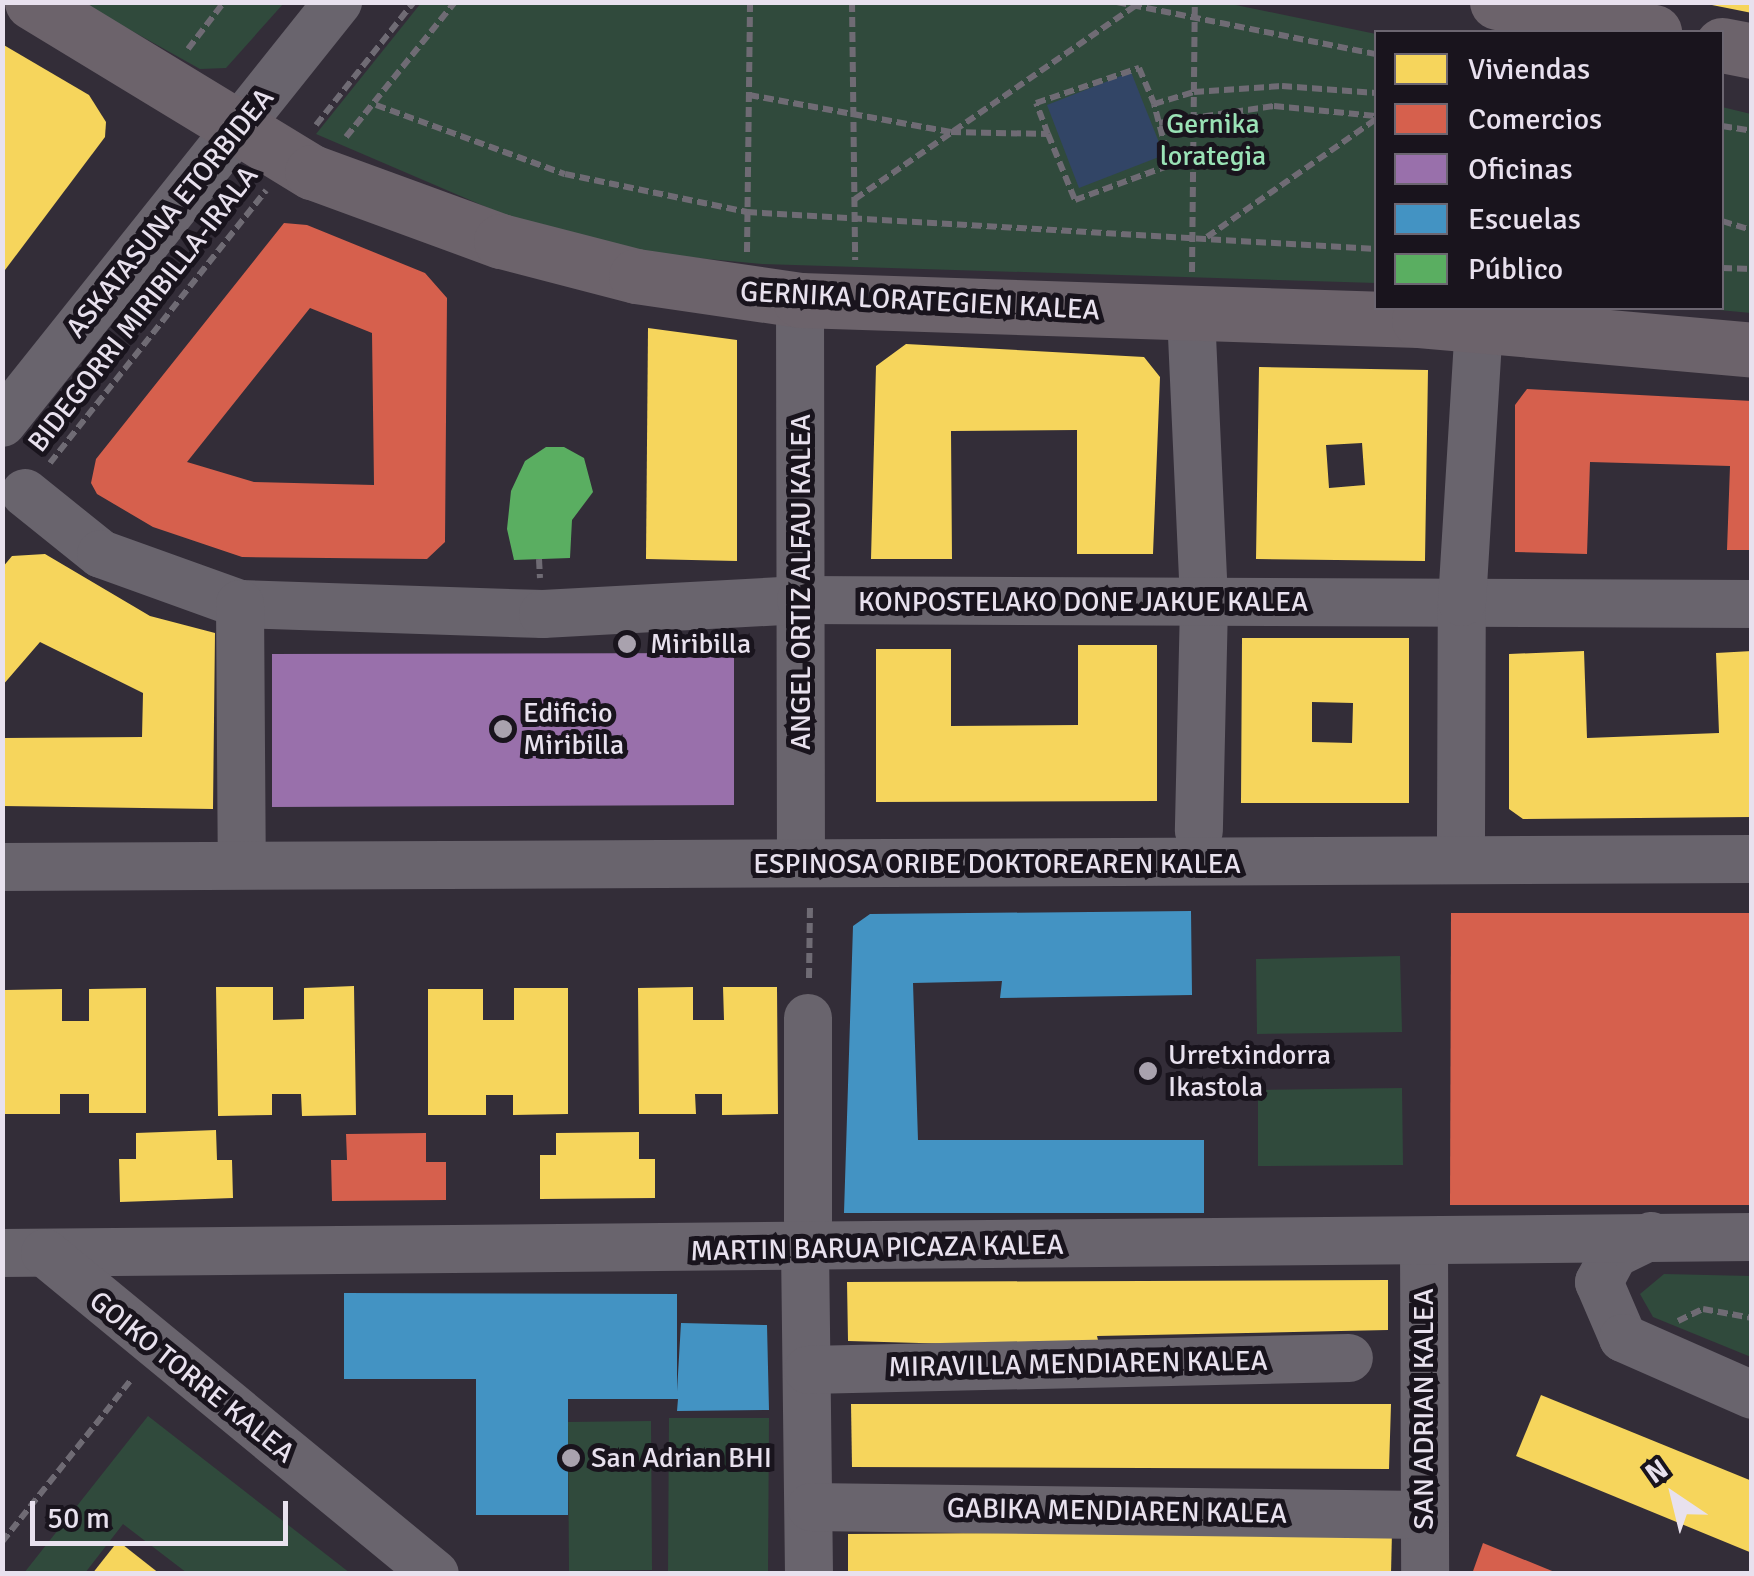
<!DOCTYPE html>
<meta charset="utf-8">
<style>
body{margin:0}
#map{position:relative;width:1754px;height:1576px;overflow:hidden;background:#332d38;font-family:Signika,sans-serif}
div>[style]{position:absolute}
.green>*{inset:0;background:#304a3c}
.water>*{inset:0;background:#324566}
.homes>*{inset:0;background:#f6d55c}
.shops>*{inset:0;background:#d6604d}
.offices>*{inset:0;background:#9970ab}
.schools>*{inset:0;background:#4393c3}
.public>*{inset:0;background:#5aae61}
.path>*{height:6px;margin-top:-3px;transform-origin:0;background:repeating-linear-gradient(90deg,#6f6b74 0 10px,transparent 0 15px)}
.minor>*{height:48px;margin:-24px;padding:0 24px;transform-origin:24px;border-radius:24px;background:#69646d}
.major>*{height:55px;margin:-27.5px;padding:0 27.5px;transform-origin:27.5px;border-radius:27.5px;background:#6c636b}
.dots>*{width:28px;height:28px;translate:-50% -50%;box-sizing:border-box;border:5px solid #19141d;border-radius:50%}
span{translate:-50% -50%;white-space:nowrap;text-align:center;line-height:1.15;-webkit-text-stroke:10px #19141d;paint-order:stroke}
.park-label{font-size:28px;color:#9ae2b6}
.street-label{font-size:28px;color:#e8e1ee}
.poi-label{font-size:28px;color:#e8e1ee}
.left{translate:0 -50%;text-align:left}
.frame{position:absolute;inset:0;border:5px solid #e8e1ee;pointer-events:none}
.legend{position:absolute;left:1374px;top:30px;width:350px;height:280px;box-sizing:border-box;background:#19141d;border:2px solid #6c6671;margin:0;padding:12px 18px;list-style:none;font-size:30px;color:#e8e1ee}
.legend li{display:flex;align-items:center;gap:20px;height:50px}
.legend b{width:50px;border:2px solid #6c6671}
.north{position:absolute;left:1624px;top:1446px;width:100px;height:100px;-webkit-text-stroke:8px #19141d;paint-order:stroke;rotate:325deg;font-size:28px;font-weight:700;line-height:40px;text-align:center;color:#e8e1ee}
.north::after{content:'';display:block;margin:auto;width:35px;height:45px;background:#e8e1ee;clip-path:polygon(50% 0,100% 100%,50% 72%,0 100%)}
.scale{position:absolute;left:30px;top:1501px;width:258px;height:45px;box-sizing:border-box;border:5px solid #e8e1ee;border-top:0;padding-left:12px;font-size:30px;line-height:35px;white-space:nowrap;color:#e8e1ee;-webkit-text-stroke:8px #19141d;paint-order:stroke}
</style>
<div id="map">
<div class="green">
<div style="clip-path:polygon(82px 3px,284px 3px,226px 68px,200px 69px)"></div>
<div style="clip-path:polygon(421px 3px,1226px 3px,1376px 34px,1376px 283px,762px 264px,579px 247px,316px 134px)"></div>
<div style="clip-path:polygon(1722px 107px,1751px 114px,1751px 313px,1698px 308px,1722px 308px)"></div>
<div style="clip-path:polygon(1400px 956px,1402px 1032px,1257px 1034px,1256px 959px)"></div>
<div style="clip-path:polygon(1402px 1088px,1403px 1165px,1258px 1166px,1258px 1090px)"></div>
<div style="clip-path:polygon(1664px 1274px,1751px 1276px,1751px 1357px,1653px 1317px,1640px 1294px)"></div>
<div style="clip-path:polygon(148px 1416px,350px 1573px,187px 1573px,123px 1524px,85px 1573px,24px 1573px)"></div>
<div style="clip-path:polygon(669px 1418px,769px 1418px,768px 1573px,668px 1573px)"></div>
<div style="clip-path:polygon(651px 1421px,652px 1570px,569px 1571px,568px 1422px)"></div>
</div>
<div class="water">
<div style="clip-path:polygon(1131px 72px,1164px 155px,1079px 188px,1047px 105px)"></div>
</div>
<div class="homes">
<div style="clip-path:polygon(1752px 2px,1752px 13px,1707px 4px,1707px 2px)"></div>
<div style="clip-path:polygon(2px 44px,89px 95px,106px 122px,105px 137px,2px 274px)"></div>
<div style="clip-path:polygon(648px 328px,737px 340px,737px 561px,646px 559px)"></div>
<div style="clip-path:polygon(906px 344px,1144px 357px,1160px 377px,1153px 554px,1077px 554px,1077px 430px,951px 431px,952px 559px,871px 559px,876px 366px)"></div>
<div style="clip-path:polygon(evenodd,1259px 367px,1428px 370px,1425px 561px,1256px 559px,1259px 367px,1362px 443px,1365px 485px,1329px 488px,1326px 445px,1362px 443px)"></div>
<div style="clip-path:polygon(45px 554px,150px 616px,215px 633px,213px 809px,3px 806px,3px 738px,142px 737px,143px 693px,40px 642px,2px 686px,2px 568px,12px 556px)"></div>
<div style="clip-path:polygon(evenodd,1242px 638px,1409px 638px,1409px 803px,1241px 803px,1242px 638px,1312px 702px,1353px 703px,1352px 743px,1312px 742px,1312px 702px)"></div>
<div style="clip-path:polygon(1078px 645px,1157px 645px,1157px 801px,876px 802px,876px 649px,951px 649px,951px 726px,1078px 725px)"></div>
<div style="clip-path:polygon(1584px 651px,1587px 738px,1719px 733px,1716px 653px,1752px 651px,1752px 817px,1523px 819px,1509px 809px,1509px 654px)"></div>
<div style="clip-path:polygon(354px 986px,356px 1115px,302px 1116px,301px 1094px,272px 1094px,272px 1115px,218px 1116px,216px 987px,273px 987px,273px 1020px,304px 1019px,304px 988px)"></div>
<div style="clip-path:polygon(693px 987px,693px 1020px,724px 1020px,723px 987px,777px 987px,778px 1114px,722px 1115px,722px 1094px,695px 1094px,696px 1114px,639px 1114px,638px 988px)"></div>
<div style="clip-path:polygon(146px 988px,146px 1113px,89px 1113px,89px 1094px,60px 1094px,60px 1114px,5px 1114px,5px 990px,62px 989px,62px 1021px,89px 1021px,89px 989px)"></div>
<div style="clip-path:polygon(514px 988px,568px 988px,568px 1114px,513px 1115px,513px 1095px,486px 1095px,486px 1115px,428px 1115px,428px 989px,483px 989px,483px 1020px,514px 1020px)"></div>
<div style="clip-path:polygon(216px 1130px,217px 1160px,232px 1160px,233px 1198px,120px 1202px,119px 1159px,136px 1159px,136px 1133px)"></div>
<div style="clip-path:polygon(639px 1132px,639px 1159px,655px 1159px,655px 1198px,540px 1199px,540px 1155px,556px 1155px,556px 1133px)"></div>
<div style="clip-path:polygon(1388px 1280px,1388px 1330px,1097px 1336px,1100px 1348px,848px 1341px,847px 1282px)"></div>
<div style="clip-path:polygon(1541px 1395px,1752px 1481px,1752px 1553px,1516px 1456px)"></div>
<div style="clip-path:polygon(851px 1404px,1391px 1404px,1389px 1469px,852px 1467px)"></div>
<div style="clip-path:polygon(1392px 1531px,1391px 1574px,848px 1574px,848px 1534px)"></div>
<div style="clip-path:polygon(118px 1541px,160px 1574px,92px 1574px)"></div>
</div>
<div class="shops">
<div style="clip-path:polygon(evenodd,284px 223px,307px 225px,425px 273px,447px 298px,445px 542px,427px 559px,242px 557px,153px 527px,97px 494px,91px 483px,96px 459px,284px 223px,310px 308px,372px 333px,374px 485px,254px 482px,187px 462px,310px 308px)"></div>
<div style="clip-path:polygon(1527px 389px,1752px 401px,1752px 550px,1727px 550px,1730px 466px,1590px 462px,1587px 554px,1515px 552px,1515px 405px)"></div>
<div style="clip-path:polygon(1451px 913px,1752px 913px,1752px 1205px,1450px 1205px)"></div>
<div style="clip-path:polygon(426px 1133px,426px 1162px,446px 1162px,446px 1200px,332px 1201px,331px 1160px,347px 1160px,346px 1134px)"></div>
<div style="clip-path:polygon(1483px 1543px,1557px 1573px,1557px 1574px,1472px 1574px)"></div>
</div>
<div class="offices">
<div style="clip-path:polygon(734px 653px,734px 805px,272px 807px,272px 654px)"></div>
</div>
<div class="schools">
<div style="clip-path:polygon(1191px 911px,1192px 995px,1000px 998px,1002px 981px,913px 983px,918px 1140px,1204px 1140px,1204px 1213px,844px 1213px,853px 926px,870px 914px)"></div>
<div style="clip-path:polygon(344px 1293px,677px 1294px,677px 1391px,681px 1323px,767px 1325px,769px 1410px,677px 1411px,678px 1399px,568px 1399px,568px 1515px,476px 1515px,476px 1379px,344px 1379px)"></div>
</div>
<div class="public">
<div style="clip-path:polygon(546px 447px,564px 447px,584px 458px,593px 492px,572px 520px,570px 558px,514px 560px,507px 529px,511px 491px,525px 461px)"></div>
</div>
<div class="path">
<div style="left:852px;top:2px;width:258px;rotate:89.3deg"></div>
<div style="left:1117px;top:2px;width:264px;rotate:11.4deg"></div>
<div style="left:188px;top:49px;width:59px;rotate:-52.5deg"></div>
<div style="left:749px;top:95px;width:205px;rotate:10.4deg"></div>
<div style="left:951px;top:132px;width:97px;rotate:1.2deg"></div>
<div style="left:1048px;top:134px;width:33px;rotate:-111deg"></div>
<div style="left:1036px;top:103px;width:109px;rotate:-18.8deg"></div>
<div style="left:1139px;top:68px;width:39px;rotate:67deg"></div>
<div style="left:1154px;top:104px;width:42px;rotate:-16.7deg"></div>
<div style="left:1194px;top:92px;width:88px;rotate:-3.9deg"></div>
<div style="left:1282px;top:86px;width:94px;rotate:4.3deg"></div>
<div style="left:376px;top:105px;width:201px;rotate:20.1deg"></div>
<div style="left:565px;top:174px;width:186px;rotate:11.8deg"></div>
<div style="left:747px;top:212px;width:630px;rotate:3.37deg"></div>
<div style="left:1159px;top:123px;width:116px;rotate:-8.4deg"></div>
<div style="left:1274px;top:106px;width:102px;rotate:5.6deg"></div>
<div style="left:316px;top:125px;width:157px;rotate:-51.5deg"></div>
<div style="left:1722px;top:126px;width:30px;rotate:9deg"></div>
<div style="left:1048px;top:134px;width:71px;rotate:67.8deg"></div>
<div style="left:1075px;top:200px;width:101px;rotate:-20.2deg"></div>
<div style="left:1170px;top:165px;width:63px;rotate:-104.7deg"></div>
<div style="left:346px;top:137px;width:174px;rotate:-51.1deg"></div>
<div style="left:855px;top:199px;width:340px;rotate:-34.6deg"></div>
<div style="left:1722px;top:221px;width:31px;rotate:17deg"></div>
<div style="left:1207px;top:237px;width:206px;rotate:-34.9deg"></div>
<div style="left:747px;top:252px;width:250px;rotate:-89.3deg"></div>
<div style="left:1722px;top:268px;width:30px;rotate:2deg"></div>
<div style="left:1192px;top:272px;width:270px;rotate:-89.4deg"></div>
<div style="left:50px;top:463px;width:348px;rotate:-51.6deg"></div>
<div style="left:539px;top:559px;width:19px;rotate:87deg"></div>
<div style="left:809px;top:978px;width:74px;rotate:-89.2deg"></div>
<div style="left:1678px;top:1321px;width:28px;rotate:-26deg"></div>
<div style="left:1703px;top:1309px;width:50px;rotate:10.4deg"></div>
<div style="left:2px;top:1542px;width:207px;rotate:-51.5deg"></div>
</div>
<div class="minor">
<div style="left:800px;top:300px;width:563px;rotate:89.9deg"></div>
<div style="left:1191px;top:314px;width:290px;rotate:87.4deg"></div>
<div style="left:1204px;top:604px;width:227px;rotate:91.3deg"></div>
<div style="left:2px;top:423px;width:539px;rotate:-51.41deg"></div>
<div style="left:25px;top:493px;width:97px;rotate:38.8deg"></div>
<div style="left:101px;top:554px;width:148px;rotate:19.8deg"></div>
<div style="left:240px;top:604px;width:303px;rotate:1.9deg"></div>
<div style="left:543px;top:614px;width:258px;rotate:-3.1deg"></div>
<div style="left:801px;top:600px;width:951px;rotate:0.24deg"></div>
<div style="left:240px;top:604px;width:259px;rotate:89.6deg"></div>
<div style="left:1461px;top:836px;width:234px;rotate:-89.8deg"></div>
<div style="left:1462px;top:602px;width:277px;rotate:-86.5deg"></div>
<div style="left:2px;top:867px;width:1750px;rotate:-0.26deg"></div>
<div style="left:808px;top:1221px;width:203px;rotate:-90deg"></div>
<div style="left:1651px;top:1236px;width:41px;rotate:154.1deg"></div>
<div style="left:1614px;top:1254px;width:32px;rotate:118deg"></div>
<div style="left:1599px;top:1282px;width:61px;rotate:66.8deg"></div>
<div style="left:1623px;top:1338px;width:141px;rotate:23.8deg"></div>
<div style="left:1424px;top:1244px;width:330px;rotate:89.8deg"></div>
<div style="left:805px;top:1247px;width:327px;rotate:89.3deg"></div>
<div style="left:2px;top:1253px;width:1750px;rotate:-0.52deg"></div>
<div style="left:45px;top:1253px;width:505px;rotate:39.46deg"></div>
<div style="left:808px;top:1370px;width:541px;rotate:-1.27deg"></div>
<div style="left:811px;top:1507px;width:613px;rotate:0.75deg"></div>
</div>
<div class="major">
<div style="left:32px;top:2px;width:328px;rotate:31.3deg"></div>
<div style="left:312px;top:172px;width:201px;rotate:20.1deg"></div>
<div style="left:501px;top:241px;width:139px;rotate:14.5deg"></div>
<div style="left:636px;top:276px;width:166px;rotate:8.3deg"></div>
<div style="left:800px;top:300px;width:619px;rotate:1.85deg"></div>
<div style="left:1419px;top:320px;width:334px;rotate:5.1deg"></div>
<div style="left:1497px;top:2px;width:160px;rotate:10.8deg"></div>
<div style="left:1722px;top:45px;width:31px;rotate:11deg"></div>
</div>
<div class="dots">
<div style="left:627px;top:644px;background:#a9a2ae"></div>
<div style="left:503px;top:729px;background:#a9a2ae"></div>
<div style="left:1148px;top:1071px;background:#a9a2ae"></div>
<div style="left:571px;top:1458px;background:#a9a2ae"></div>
</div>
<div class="park-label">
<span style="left:1213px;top:140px">Gernika<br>lorategia</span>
</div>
<div class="street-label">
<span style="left:170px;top:213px;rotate:-51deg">ASKATASUNA ETORBIDEA</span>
<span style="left:920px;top:301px;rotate:3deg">GERNIKA LORATEGIEN KALEA</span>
<span style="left:143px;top:309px;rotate:-52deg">BIDEGORRI MIRIBILLA-IRALA</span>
<span style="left:801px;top:582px;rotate:-90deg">ANGEL ORTIZ ALFAU KALEA</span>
<span style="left:1083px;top:602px">KONPOSTELAKO DONE JAKUE KALEA</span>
<span style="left:997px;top:864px">ESPINOSA ORIBE DOKTOREAREN KALEA</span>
<span style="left:877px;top:1248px;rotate:-1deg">MARTIN BARUA PICAZA KALEA</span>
<span style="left:1078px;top:1364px;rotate:-1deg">MIRAVILLA MENDIAREN KALEA</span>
<span style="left:192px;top:1377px;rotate:39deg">GOIKO TORRE KALEA</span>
<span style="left:1424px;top:1409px;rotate:-90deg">SAN ADRIAN KALEA</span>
<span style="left:1117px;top:1511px;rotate:1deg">GABIKA MENDIAREN KALEA</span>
</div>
<div class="poi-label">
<span class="left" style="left:650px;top:644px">Miribilla</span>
<span class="left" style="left:523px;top:729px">Edificio<br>Miribilla</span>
<span class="left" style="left:1168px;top:1071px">Urretxindorra<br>Ikastola</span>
<span class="left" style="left:591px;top:1458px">San Adrian BHI</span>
</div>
<div class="frame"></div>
<ul class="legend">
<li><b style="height:28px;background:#f6d55c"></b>Viviendas</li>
<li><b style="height:28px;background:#d6604d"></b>Comercios</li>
<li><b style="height:28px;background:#9970ab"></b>Oficinas</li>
<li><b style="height:28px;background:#4393c3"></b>Escuelas</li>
<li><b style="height:28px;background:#5aae61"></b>Público</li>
</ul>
<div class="north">N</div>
<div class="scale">50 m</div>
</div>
